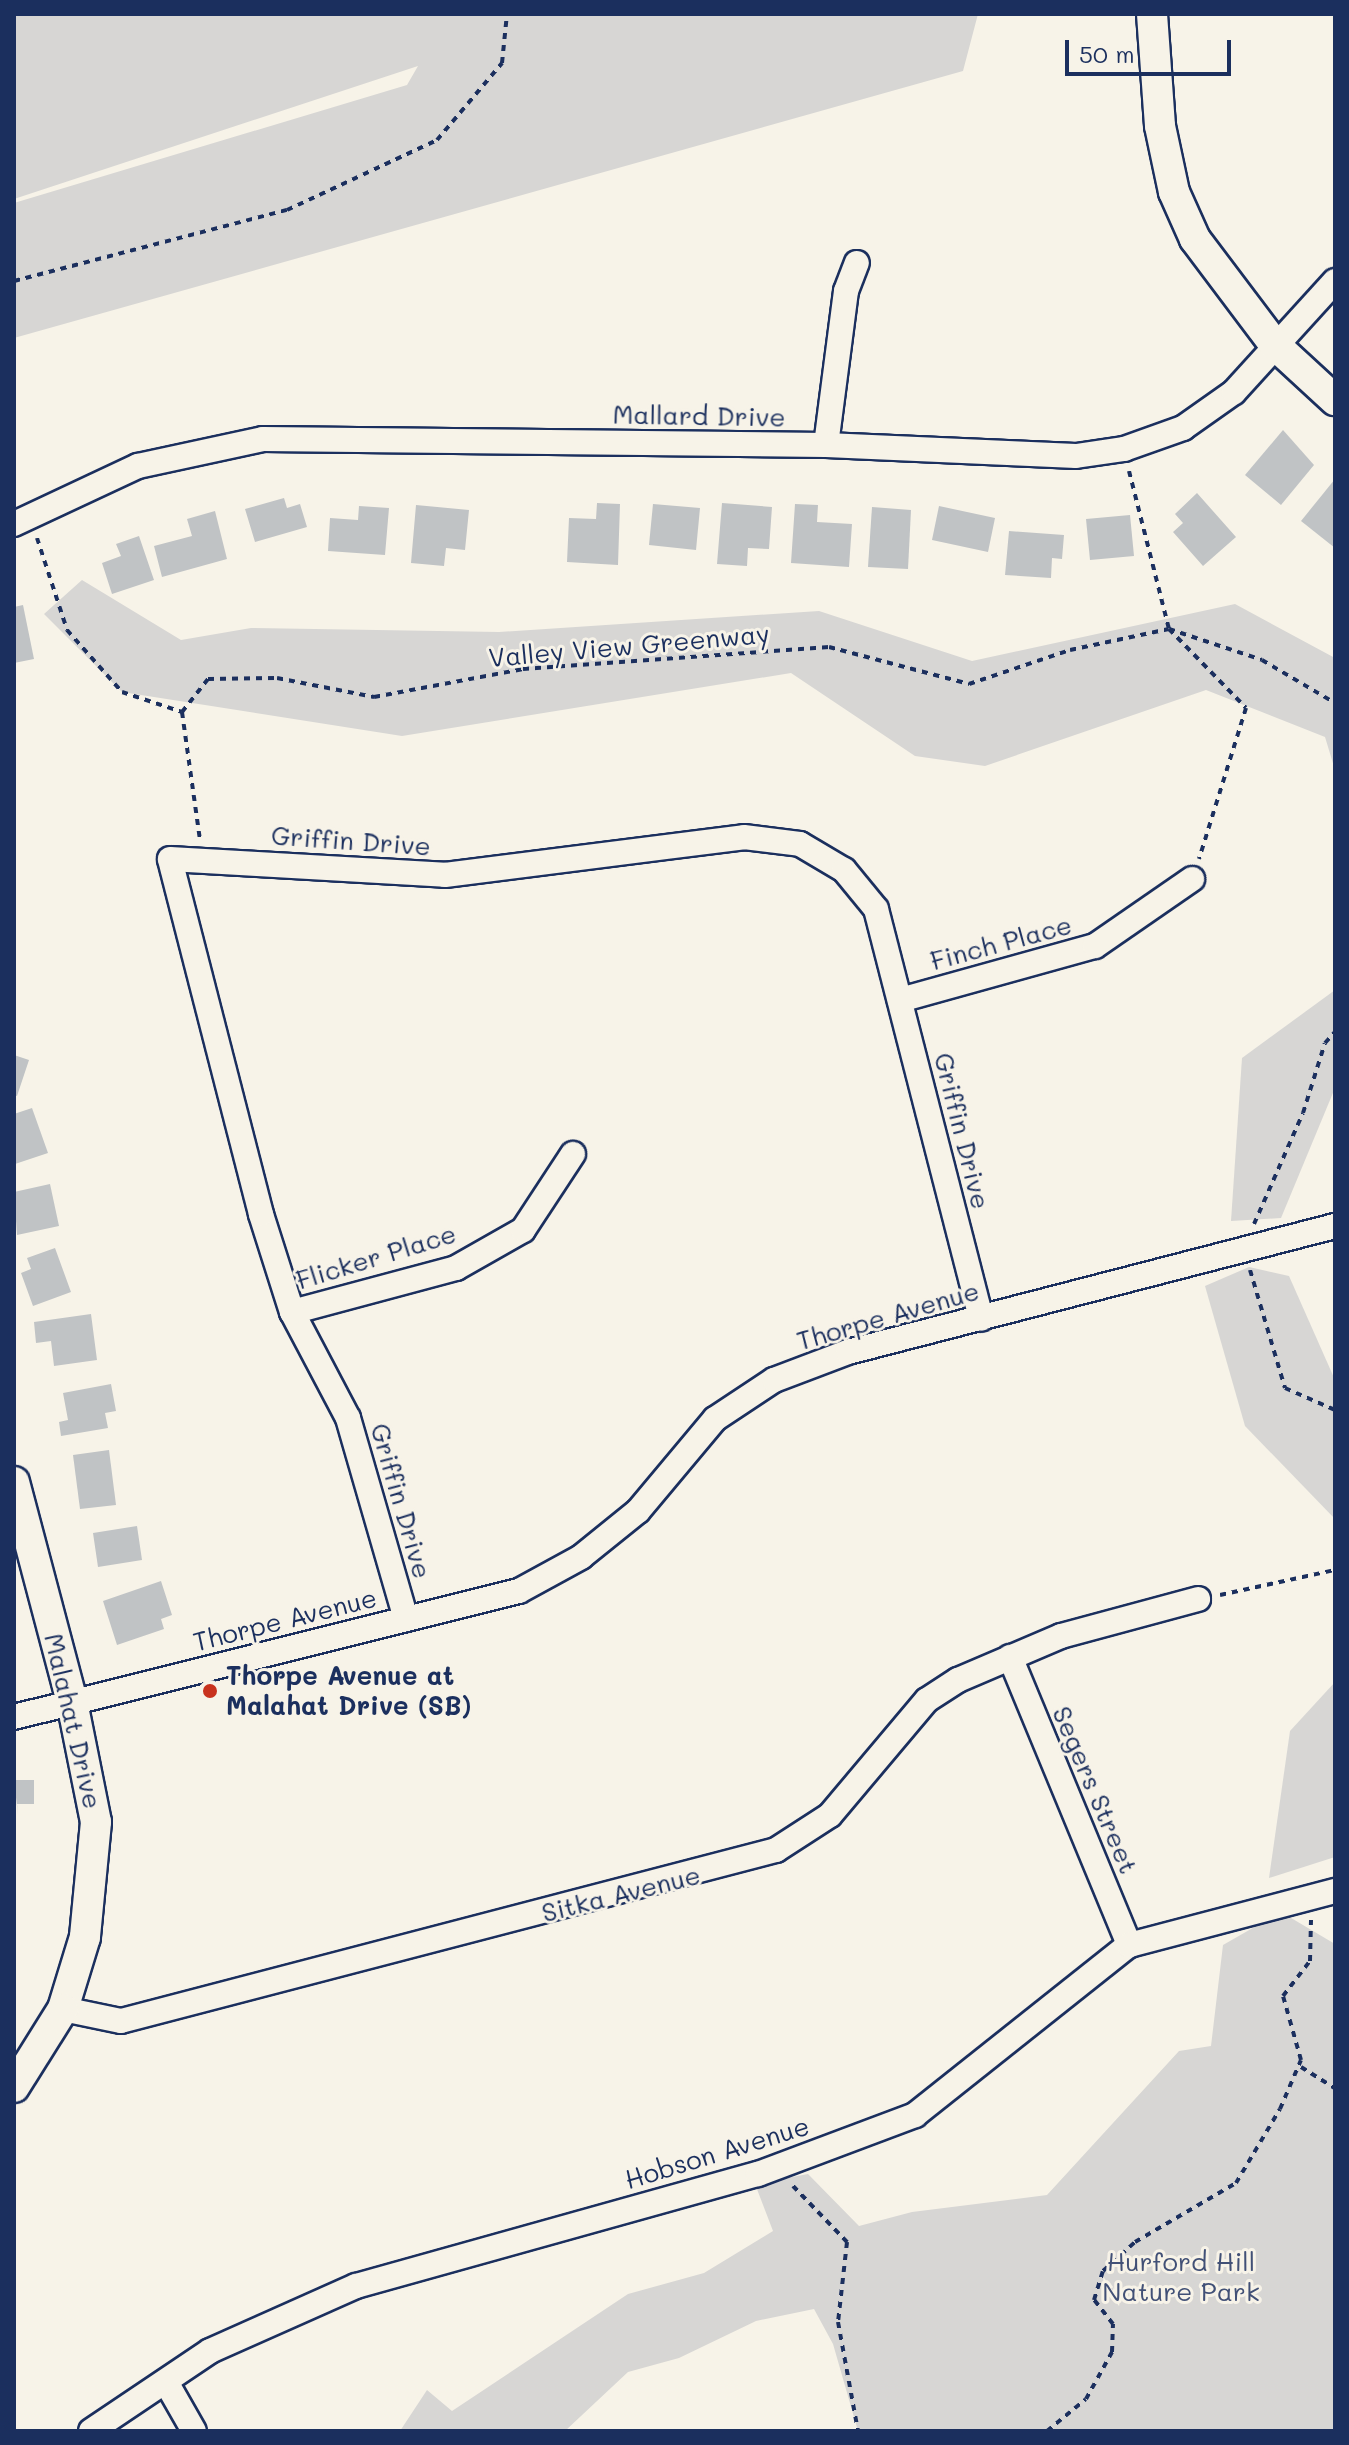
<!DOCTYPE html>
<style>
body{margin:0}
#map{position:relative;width:1349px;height:2445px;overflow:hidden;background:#f7f3e8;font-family:Mali,sans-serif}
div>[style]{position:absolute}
.green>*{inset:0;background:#d7d6d4}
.building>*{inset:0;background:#c0c3c5}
.path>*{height:4px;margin-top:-2px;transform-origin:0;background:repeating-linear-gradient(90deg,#1b2f5e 0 6px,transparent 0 12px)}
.roads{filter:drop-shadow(2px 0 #1b2f5e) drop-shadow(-2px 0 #1b2f5e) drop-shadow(0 2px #1b2f5e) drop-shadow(0 -2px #1b2f5e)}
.minor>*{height:24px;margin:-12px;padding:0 12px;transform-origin:12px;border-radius:12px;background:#f7f3e8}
.tertiary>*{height:30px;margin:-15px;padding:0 15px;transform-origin:15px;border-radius:15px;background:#f7f3e8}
.dots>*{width:22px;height:22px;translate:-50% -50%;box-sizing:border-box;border:4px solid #f7f3e8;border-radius:50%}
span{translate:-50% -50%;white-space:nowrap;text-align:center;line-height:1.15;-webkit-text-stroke:6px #f7f3e8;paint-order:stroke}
.street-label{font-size:26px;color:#1b2f5e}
.poi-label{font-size:26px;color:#1b2f5e;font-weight:700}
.left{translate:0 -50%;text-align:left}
.park-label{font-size:26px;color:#415076}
.frame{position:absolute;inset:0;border:16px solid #1b2f5e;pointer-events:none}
.scale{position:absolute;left:1065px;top:40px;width:166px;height:36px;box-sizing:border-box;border:4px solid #1b2f5e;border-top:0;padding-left:10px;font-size:24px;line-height:28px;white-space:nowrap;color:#1b2f5e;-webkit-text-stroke:6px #f7f3e8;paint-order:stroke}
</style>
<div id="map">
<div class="green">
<div style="clip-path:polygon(14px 14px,978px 14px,963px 71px,14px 338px,14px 203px,407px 85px,418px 66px,14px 199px)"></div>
<div style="clip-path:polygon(82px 580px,181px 640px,251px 628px,499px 632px,819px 611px,972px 661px,1235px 604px,1335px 658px,1335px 770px,1325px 737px,1206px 690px,985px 766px,915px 756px,791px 673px,402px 736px,122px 692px,44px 614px)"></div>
<div style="clip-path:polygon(1335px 990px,1335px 1088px,1281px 1218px,1231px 1221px,1242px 1058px)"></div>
<div style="clip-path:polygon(1249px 1267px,1289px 1276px,1335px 1380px,1335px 1519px,1245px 1426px,1205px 1286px)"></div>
<div style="clip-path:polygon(1335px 1682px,1335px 1857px,1269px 1878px,1290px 1731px)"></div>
<div style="clip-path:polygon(1281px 1912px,1335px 1944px,1335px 2431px,858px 2431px,833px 2344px,814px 2309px,756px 2321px,679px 2358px,628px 2372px,565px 2431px,400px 2431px,427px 2390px,452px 2411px,628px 2294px,704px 2273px,773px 2231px,755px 2184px,808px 2174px,859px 2226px,912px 2212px,1047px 2195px,1179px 2051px,1211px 2046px,1223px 1945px)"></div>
</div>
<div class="building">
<div style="clip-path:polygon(1283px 430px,1314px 465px,1281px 505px,1245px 475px)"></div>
<div style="clip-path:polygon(1335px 479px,1335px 548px,1301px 521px)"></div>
<div style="clip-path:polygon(1197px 493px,1236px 537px,1203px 566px,1173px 532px,1183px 523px,1175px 514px)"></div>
<div style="clip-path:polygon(284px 498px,287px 508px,300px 504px,307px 527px,255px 542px,245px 509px)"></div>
<div style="clip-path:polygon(597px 503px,620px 504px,618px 565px,567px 562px,569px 518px,596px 519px)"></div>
<div style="clip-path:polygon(722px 503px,772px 507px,769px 549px,748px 548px,747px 566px,717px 564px)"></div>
<div style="clip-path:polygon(653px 504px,700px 508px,696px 550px,649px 545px)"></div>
<div style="clip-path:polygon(795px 504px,818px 505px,817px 522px,852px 524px,849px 567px,791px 563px)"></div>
<div style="clip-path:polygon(416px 505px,469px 510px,465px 550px,446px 548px,444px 566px,411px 563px)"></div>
<div style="clip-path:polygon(359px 506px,389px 508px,385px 555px,328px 551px,330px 518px,358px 520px)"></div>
<div style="clip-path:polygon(939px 506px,995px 518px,988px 552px,932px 540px)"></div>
<div style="clip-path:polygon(872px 507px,911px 510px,908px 569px,868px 567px)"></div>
<div style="clip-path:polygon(215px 511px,227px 559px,162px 577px,154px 546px,192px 536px,187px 519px)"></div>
<div style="clip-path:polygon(1130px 515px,1134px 556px,1090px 560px,1086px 519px)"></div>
<div style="clip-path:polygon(1009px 531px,1064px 535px,1062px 559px,1052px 558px,1051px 578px,1005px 575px)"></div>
<div style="clip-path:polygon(139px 536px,154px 580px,112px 594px,102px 563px,121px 556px,116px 544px)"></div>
<div style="clip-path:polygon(23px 605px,34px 659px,14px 663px,14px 607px)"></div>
<div style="clip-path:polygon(14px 1055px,29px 1060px,17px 1096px,14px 1095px)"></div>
<div style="clip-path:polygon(32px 1108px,48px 1153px,15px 1164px,14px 1114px)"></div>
<div style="clip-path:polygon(50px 1184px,59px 1226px,17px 1235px,14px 1192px)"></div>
<div style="clip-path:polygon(55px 1248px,71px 1292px,33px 1306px,21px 1273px,31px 1269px,27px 1258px)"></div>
<div style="clip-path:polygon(91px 1314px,97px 1360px,54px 1366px,51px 1341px,36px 1343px,34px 1322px)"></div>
<div style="clip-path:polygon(111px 1384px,116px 1411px,105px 1413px,108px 1428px,61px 1436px,59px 1422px,68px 1420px,63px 1393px)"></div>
<div style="clip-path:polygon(109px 1450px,116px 1505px,80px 1509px,73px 1455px)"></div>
<div style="clip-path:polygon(137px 1526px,142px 1560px,98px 1567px,93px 1533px)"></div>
<div style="clip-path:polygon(161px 1581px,172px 1615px,161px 1619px,164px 1629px,117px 1645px,103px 1601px)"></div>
<div style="clip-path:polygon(14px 1780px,34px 1780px,34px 1804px,17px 1804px,18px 1815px)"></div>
</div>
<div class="path">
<div style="left:14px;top:281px;width:282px;rotate:-14.6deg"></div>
<div style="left:287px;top:210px;width:166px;rotate:-25deg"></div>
<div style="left:437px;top:140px;width:101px;rotate:-49.8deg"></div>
<div style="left:502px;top:63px;width:49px;rotate:-84.2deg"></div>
<div style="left:1129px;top:471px;width:163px;rotate:75.8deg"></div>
<div style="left:1169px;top:629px;width:110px;rotate:45.7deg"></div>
<div style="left:1246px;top:708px;width:158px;rotate:107.3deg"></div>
<div style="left:37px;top:538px;width:97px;rotate:71.9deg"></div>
<div style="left:67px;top:630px;width:83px;rotate:48.4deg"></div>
<div style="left:122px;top:692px;width:63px;rotate:18.4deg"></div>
<div style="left:182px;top:712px;width:42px;rotate:-51.8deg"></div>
<div style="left:208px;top:679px;width:69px;rotate:-0.8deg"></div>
<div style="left:277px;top:678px;width:99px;rotate:11.1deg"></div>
<div style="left:374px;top:697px;width:152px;rotate:-10.6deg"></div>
<div style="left:523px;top:669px;width:307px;rotate:-4.1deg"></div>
<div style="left:829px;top:647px;width:145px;rotate:14.8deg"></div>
<div style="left:969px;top:684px;width:107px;rotate:-18.6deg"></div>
<div style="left:1070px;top:650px;width:101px;rotate:-12deg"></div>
<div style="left:1169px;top:629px;width:98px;rotate:18.4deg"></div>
<div style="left:1262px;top:660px;width:85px;rotate:30.5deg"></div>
<div style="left:182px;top:712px;width:129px;rotate:82deg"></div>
<div style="left:1254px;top:1224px;width:121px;rotate:-66.2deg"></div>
<div style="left:1303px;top:1113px;width:73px;rotate:-72.6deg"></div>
<div style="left:1325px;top:1043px;width:15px;rotate:-48deg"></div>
<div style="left:1250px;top:1270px;width:123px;rotate:73.5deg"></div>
<div style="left:1285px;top:1388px;width:55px;rotate:23.7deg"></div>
<div style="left:1220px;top:1595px;width:118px;rotate:-12.3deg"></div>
<div style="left:1301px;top:2067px;width:40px;rotate:32deg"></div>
<div style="left:793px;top:2186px;width:78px;rotate:46deg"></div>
<div style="left:847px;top:2242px;width:81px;rotate:96.4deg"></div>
<div style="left:838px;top:2322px;width:111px;rotate:79.6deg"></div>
<div style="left:1047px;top:2431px;width:50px;rotate:-39.4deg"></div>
<div style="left:1086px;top:2399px;width:54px;rotate:-61deg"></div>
<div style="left:1112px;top:2352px;width:28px;rotate:-88deg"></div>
<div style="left:1113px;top:2324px;width:31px;rotate:-128deg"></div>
<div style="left:1094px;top:2300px;width:30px;rotate:-73deg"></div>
<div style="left:1103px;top:2271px;width:43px;rotate:-42.2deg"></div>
<div style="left:1135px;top:2242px;width:117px;rotate:-30.3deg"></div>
<div style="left:1236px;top:2183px;width:86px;rotate:-59.3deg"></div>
<div style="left:1280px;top:2109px;width:53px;rotate:-66.8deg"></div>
<div style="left:1301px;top:2060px;width:66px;rotate:-105.7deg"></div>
<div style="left:1283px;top:1996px;width:44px;rotate:-52.4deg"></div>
<div style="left:1310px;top:1961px;width:41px;rotate:-88.6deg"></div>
</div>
<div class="roads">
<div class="minor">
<div style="left:826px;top:445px;width:155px;rotate:-82.6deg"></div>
<div style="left:846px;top:291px;width:30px;rotate:-69deg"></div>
<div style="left:14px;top:524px;width:137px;rotate:-25.1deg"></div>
<div style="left:138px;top:466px;width:128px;rotate:-12.2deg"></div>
<div style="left:263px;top:439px;width:563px;rotate:0.61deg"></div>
<div style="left:826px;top:445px;width:250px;rotate:2.5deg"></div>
<div style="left:1076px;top:456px;width:49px;rotate:-8.3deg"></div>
<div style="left:1124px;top:449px;width:63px;rotate:-19.6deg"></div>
<div style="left:1183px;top:428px;width:62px;rotate:-35.2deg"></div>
<div style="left:1234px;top:392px;width:150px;rotate:-47.7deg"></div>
<div style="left:900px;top:1000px;width:202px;rotate:-15.5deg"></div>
<div style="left:1095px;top:946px;width:118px;rotate:-34.6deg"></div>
<div style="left:292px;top:1312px;width:170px;rotate:-15deg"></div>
<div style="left:456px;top:1268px;width:77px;rotate:-29.6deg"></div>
<div style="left:523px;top:1230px;width:91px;rotate:-56.7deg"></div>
<div style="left:406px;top:1619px;width:209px;rotate:-106.1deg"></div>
<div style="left:348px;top:1418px;width:120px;rotate:-117.8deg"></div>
<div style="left:292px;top:1312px;width:103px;rotate:-107.6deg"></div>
<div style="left:261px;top:1214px;width:366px;rotate:-104.4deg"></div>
<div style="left:170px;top:859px;width:275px;rotate:3.3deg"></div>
<div style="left:445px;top:875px;width:301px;rotate:-7.2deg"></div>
<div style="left:744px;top:837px;width:56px;rotate:7.1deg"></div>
<div style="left:800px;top:844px;width:51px;rotate:30.6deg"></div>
<div style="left:844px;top:870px;width:50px;rotate:50.6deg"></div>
<div style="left:876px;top:909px;width:423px;rotate:75.6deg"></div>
<div style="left:1010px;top:1657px;width:312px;rotate:67.5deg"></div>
<div style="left:14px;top:1717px;width:520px;rotate:-14.01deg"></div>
<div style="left:519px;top:1591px;width:71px;rotate:-28.7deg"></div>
<div style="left:581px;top:1557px;width:73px;rotate:-38.9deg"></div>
<div style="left:638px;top:1511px;width:120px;rotate:-50.1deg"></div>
<div style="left:715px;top:1419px;width:71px;rotate:-33.5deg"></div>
<div style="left:774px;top:1380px;width:79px;rotate:-20.7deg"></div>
<div style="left:848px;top:1352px;width:503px;rotate:-14.51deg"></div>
<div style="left:63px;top:2009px;width:59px;rotate:11.7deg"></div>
<div style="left:121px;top:2021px;width:677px;rotate:-14.63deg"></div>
<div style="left:776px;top:1850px;width:64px;rotate:-32.9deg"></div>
<div style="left:830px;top:1815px;width:150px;rotate:-49.9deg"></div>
<div style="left:927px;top:1700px;width:37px;rotate:-33deg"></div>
<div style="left:958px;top:1680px;width:112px;rotate:-23.1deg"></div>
<div style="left:1061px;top:1636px;width:142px;rotate:-15.1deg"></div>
<div style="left:166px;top:2382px;width:56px;rotate:60.3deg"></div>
<div style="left:91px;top:2431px;width:143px;rotate:-33.9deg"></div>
<div style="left:210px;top:2351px;width:160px;rotate:-24deg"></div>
<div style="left:356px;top:2286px;width:417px;rotate:-15.6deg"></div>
<div style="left:758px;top:2174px;width:168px;rotate:-20.6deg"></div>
<div style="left:915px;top:2115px;width:273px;rotate:-38.5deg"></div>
<div style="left:1129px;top:1945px;width:213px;rotate:-14.7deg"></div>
</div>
<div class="tertiary">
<div style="left:1152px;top:14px;width:112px;rotate:85.9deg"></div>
<div style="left:1160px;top:126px;width:67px;rotate:78deg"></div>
<div style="left:1174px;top:192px;width:51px;rotate:65.9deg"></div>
<div style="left:1195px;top:239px;width:131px;rotate:53deg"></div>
<div style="left:1274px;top:344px;width:83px;rotate:42.6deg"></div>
<div style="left:14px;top:1482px;width:228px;rotate:75.2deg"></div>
<div style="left:72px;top:1702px;width:122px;rotate:78.7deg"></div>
<div style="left:96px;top:1822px;width:116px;rotate:95.5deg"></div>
<div style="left:85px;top:1937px;width:75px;rotate:107deg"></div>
<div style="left:63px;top:2009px;width:92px;rotate:122.1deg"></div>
</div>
</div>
<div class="dots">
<div style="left:210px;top:1691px;background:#c8321e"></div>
</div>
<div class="street-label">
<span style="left:699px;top:416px;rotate:1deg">Mallard Drive</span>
<span style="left:629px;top:646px;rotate:-5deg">Valley View Greenway</span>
<span style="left:351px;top:841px;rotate:4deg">Griffin Drive</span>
<span style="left:1001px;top:943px;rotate:-15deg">Finch Place</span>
<span style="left:962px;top:1131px;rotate:76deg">Griffin Drive</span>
<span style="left:376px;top:1257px;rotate:-17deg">Flicker Place</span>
<span style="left:888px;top:1316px;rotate:-16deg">Thorpe Avenue</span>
<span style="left:401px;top:1501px;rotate:74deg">Griffin Drive</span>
<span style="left:285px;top:1620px;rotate:-14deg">Thorpe Avenue</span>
<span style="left:73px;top:1721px;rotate:77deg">Malahat Drive</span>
<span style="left:1095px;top:1790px;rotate:67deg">Segers Street</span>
<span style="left:621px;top:1894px;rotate:-14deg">Sitka Avenue</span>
<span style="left:717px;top:2153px;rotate:-17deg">Hobson Avenue</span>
</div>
<div class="poi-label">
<span class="left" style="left:226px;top:1691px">Thorpe Avenue at<br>Malahat Drive (SB)</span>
</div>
<div class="park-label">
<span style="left:1181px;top:2277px">Hurford Hill<br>Nature Park</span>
</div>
<div class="frame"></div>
<div class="scale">50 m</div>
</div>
